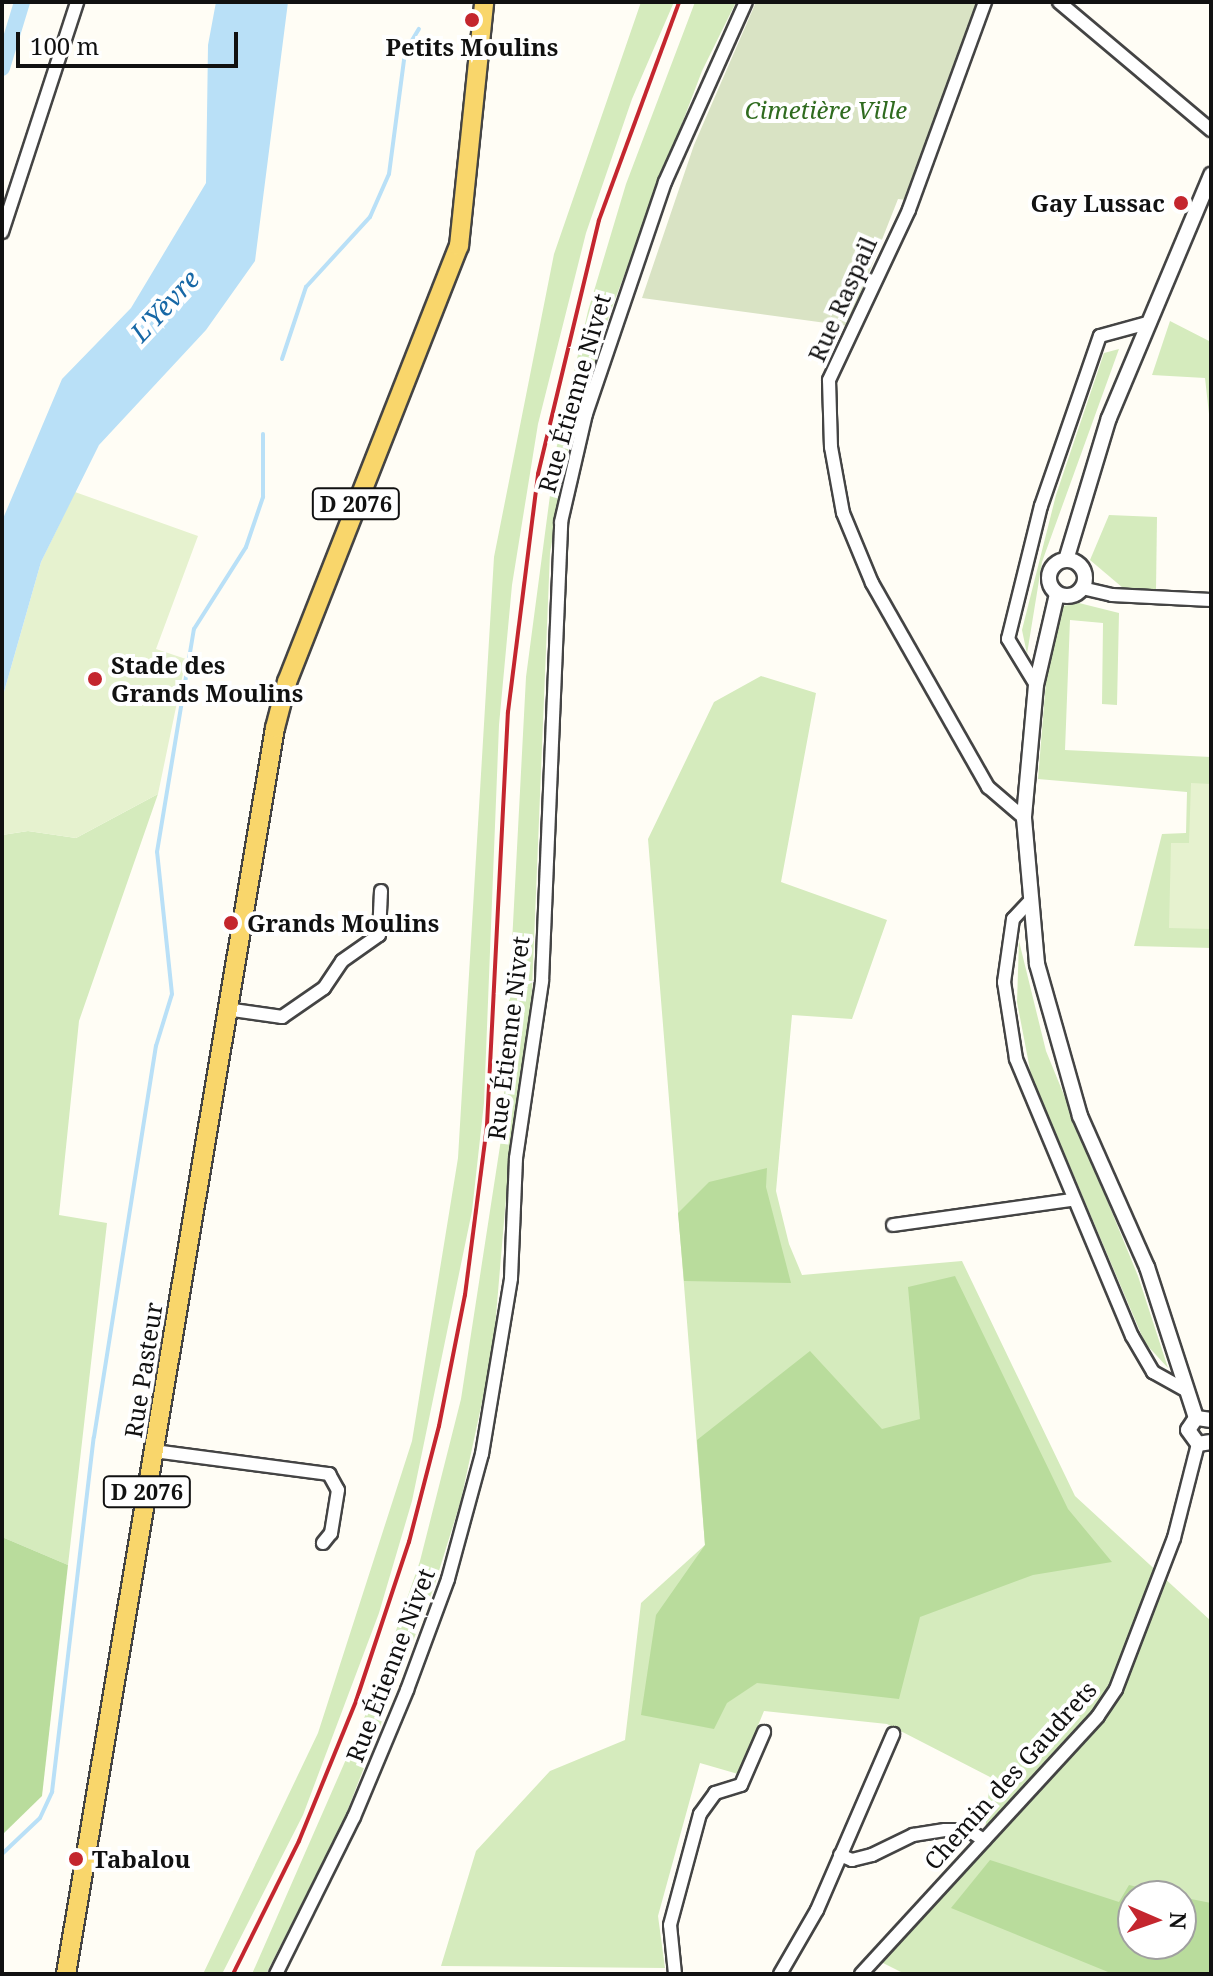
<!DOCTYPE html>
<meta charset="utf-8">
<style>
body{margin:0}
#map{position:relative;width:1213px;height:1976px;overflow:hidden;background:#fffdf5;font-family:"Noto Serif",serif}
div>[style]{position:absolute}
.green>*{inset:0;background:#d5ebbd}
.forest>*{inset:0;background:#b9dc9c}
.cemetery>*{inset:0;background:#d9e3c4}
.pitch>*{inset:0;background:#e6f2cf}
.water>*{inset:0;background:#b9e0f7}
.stream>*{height:4px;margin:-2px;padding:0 2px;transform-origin:2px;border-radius:2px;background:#b9e0f7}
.canal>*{height:16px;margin:-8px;padding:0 8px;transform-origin:8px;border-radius:8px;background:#b9e0f7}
.roads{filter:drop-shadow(2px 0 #444) drop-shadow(-2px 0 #444) drop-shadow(0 2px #444) drop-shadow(0 -2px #444)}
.minor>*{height:12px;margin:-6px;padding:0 6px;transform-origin:6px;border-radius:6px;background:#fff}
.tertiary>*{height:14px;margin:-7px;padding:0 7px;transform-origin:7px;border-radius:7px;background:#fff}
.tertiary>.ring{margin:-7px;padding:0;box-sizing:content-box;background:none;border:14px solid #fff;border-radius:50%}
.primary>*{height:18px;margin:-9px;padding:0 9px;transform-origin:9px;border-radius:9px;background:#f9d66b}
.rail>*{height:4px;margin:-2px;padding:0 2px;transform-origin:2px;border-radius:2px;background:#c4262e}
.dots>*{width:22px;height:22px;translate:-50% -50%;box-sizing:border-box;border:4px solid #fff;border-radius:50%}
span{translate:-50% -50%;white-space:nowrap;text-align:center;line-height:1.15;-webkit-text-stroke:8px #fff;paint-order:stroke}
.shield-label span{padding:2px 6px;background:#fff;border:2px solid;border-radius:6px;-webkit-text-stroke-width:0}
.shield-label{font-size:22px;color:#111;font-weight:700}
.poi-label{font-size:24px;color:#111;font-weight:700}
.right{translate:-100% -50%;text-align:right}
.left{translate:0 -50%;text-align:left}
.park-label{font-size:24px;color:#2f6b1f;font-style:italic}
.street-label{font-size:24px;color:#111}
.water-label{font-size:26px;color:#1768a6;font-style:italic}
.frame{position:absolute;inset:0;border:4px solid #111;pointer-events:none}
.north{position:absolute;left:1117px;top:1880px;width:80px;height:80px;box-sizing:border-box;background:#fff;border:2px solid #a0a0a0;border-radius:50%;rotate:92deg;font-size:22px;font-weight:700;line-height:32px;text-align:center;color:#111}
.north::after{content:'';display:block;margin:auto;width:28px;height:36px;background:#c4262e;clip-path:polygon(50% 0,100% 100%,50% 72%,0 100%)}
.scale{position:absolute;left:16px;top:32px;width:222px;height:36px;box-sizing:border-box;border:4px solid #111;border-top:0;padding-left:10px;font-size:24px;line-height:28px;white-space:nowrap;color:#111;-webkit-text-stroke:6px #fff;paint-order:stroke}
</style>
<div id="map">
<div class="green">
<div style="clip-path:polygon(641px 2px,674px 2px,632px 99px,586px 233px,538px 424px,512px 585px,499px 725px,484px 1103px,472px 1211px,412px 1501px,379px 1613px,303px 1815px,222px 1974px,203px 1974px,318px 1733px,412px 1441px,458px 1158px,494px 557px,554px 254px)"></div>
<div style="clip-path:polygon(695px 2px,736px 2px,702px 71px,611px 310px,570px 440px,550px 553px,531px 1014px,511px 1139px,493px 1351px,461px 1500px,434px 1587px,341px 1827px,266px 1974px,252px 1974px,372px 1700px,420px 1561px,461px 1399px,502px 1133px,526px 677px,556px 450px,588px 311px,626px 184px)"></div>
<div style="clip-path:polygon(1170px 321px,1211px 342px,1211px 432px,1205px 378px,1152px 375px)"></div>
<div style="clip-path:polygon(1119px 349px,1042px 562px,1027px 654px,1022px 630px,1056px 495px,1104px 353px)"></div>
<div style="clip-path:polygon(1109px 515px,1157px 517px,1156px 590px,1123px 588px,1090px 560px)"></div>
<div style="clip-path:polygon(1079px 603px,1119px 613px,1117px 705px,1102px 704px,1103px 623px,1070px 620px,1065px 750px,1211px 757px,1211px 948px,1134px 946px,1162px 834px,1186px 833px,1187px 792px,1038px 779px,1046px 681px,1063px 606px)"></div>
<div style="clip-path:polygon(evenodd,761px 676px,816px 693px,781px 882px,887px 920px,852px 1019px,792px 1015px,776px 1191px,789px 1244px,802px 1275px,962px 1261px,1075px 1496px,1211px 1621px,1211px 1974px,905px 1974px,877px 1960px,984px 1844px,990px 1777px,887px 1724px,764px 1711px,738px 1774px,700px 1763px,658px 1916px,665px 1968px,441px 1966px,476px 1851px,550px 1771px,625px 1740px,641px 1603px,705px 1545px,648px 839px,714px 702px,761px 676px,1133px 1896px,1181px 1896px,1181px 1944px,1133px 1944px,1133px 1896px)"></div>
<div style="clip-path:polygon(158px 794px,79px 1021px,59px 1215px,107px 1223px,68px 1565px,2px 1537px,2px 835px,28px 831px,76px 838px)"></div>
<div style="clip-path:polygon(1019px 941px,1046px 1051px,1138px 1276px,1168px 1368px,1145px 1343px,1031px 1075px,1017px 1002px)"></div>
</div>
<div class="forest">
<div style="clip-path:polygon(767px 1168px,766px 1187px,791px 1283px,684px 1281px,678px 1213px,709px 1182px)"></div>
<div style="clip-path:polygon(955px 1276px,1068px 1509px,1112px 1562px,1033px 1575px,920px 1617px,899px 1699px,757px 1683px,727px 1703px,714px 1729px,641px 1715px,656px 1615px,705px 1545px,697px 1440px,810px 1351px,882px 1429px,920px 1419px,908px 1287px)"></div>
<div style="clip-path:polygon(2px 1537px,68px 1565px,42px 1796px,2px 1835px)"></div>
<div style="clip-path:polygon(990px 1860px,1119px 1902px,1129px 1885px,1177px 1896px,1133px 1896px,1133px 1944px,1181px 1944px,1181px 1897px,1211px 1903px,1211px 1974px,1113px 1974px,951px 1908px)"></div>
</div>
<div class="cemetery">
<div style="clip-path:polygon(756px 2px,977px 2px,908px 200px,898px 199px,848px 326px,642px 298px,694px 145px)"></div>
</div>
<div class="pitch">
<div style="clip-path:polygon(75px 492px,198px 536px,156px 649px,186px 659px,158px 794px,76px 838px,28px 831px,2px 835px,2px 699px,41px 562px)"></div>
<div style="clip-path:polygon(1191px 783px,1211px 784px,1211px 929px,1169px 928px,1171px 843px,1189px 843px)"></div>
</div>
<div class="water">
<div style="clip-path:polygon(216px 2px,288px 2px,255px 261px,206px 330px,99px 445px,41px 562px,2px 699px,2px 521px,62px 379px,131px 308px,206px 183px,208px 45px)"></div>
</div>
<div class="stream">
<div style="left:282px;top:359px;width:76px;rotate:-71.6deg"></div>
<div style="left:306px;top:287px;width:95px;rotate:-47.6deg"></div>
<div style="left:370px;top:217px;width:47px;rotate:-66.2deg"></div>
<div style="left:389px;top:174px;width:123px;rotate:-82.5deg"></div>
<div style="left:405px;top:52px;width:27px;rotate:-59deg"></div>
<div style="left:2px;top:1854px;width:52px;rotate:-43.5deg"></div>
<div style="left:40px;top:1818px;width:29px;rotate:-65deg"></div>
<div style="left:52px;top:1792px;width:357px;rotate:-83.3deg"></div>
<div style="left:94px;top:1437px;width:396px;rotate:-81deg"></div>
<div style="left:156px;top:1046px;width:54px;rotate:-72.9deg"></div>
<div style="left:172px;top:994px;width:143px;rotate:-96deg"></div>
<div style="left:157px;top:852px;width:226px;rotate:-80.6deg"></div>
<div style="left:194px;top:629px;width:97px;rotate:-57.6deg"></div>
<div style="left:246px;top:547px;width:53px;rotate:-71.2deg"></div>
<div style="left:263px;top:497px;width:63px;rotate:-90deg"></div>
</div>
<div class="canal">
<div style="left:2px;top:68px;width:69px;rotate:-73.1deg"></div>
</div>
<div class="roads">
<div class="minor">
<div style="left:985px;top:2px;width:221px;rotate:110.1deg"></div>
<div style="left:909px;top:210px;width:188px;rotate:115.2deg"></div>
<div style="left:829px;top:380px;width:67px;rotate:88.3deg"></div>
<div style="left:831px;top:447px;width:67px;rotate:79.7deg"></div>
<div style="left:843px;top:513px;width:76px;rotate:67.5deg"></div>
<div style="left:872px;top:583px;width:235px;rotate:60.4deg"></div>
<div style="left:988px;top:787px;width:48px;rotate:40.7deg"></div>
<div style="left:1059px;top:2px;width:199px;rotate:40.1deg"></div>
<div style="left:2px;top:232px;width:242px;rotate:-71.9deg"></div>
<div style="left:1082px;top:588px;width:31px;rotate:13deg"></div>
<div style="left:1112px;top:595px;width:99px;rotate:2.9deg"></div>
<div style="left:1036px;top:685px;width:54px;rotate:-121.3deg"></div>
<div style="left:1008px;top:639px;width:137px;rotate:-76.1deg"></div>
<div style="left:1041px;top:506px;width:180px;rotate:-70.9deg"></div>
<div style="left:1100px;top:336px;width:46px;rotate:-15.3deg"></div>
<div style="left:1028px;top:903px;width:22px;rotate:133deg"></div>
<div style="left:1013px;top:919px;width:64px;rotate:98.1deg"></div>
<div style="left:1004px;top:982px;width:78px;rotate:81.1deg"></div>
<div style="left:1016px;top:1059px;width:300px;rotate:67.3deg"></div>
<div style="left:1132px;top:1336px;width:42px;rotate:59.7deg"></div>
<div style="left:1153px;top:1372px;width:39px;rotate:29deg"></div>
<div style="left:226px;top:1009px;width:57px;rotate:8.1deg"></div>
<div style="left:282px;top:1017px;width:51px;rotate:-34.6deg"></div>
<div style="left:324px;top:988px;width:32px;rotate:-56deg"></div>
<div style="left:342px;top:961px;width:45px;rotate:-35.1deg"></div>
<div style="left:379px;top:935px;width:44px;rotate:-87.4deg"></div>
<div style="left:893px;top:1225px;width:180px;rotate:-8deg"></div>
<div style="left:154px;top:1451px;width:177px;rotate:7.5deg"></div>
<div style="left:329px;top:1474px;width:18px;rotate:61deg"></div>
<div style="left:338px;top:1490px;width:44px;rotate:99.2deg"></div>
<div style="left:331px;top:1533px;width:13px;rotate:129deg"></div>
<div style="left:840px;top:1855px;width:13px;rotate:23deg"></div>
<div style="left:852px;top:1860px;width:21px;rotate:-14deg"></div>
<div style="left:872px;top:1855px;width:46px;rotate:-26deg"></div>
<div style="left:913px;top:1835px;width:32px;rotate:-9deg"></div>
<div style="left:945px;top:1830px;width:23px"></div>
<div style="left:968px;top:1830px;width:19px;rotate:32deg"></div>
<div style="left:276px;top:1974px;width:175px;rotate:-63.6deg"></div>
<div style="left:354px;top:1817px;width:138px;rotate:-67.3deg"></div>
<div style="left:407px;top:1690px;width:118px;rotate:-69.7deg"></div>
<div style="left:448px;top:1579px;width:130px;rotate:-74.8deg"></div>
<div style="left:482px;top:1454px;width:178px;rotate:-80.6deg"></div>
<div style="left:511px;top:1278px;width:120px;rotate:-87.6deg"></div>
<div style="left:516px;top:1158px;width:179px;rotate:-81.6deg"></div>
<div style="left:542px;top:981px;width:459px;rotate:-87.6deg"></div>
<div style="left:561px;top:522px;width:111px;rotate:-77deg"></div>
<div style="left:586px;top:414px;width:245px;rotate:-71.2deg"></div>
<div style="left:665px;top:182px;width:197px;rotate:-65.8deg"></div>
<div style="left:675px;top:1974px;width:49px;rotate:-95.8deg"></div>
<div style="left:670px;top:1925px;width:115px;rotate:-74.9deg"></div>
<div style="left:700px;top:1814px;width:26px;rotate:-54deg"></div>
<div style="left:715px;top:1793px;width:27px;rotate:-17deg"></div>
<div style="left:741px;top:1785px;width:58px;rotate:-66.5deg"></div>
<div style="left:780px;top:1974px;width:74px;rotate:-60deg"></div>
<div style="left:817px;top:1910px;width:192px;rotate:-66.6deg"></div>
<div style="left:861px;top:1974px;width:350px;rotate:-47.4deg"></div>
<div style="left:1098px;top:1716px;width:32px;rotate:-56deg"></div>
<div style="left:1116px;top:1689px;width:162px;rotate:-69deg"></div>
<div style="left:1174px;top:1538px;width:97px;rotate:-75.7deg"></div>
</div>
<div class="tertiary">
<div class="ring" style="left:1049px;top:560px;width:22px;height:22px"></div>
<div style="left:1066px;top:560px;width:148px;rotate:-73.2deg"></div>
<div style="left:1109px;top:418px;width:264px;rotate:-67.2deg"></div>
<div style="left:1057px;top:594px;width:93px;rotate:103deg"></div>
<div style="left:1036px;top:685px;width:134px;rotate:95.2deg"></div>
<div style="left:1024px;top:818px;width:147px;rotate:84.9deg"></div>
<div style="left:1037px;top:964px;width:158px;rotate:74.2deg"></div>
<div style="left:1080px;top:1116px;width:165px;rotate:66.1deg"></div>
<div style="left:1147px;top:1267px;width:159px;rotate:72deg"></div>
<div style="left:1211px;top:1420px;width:15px;rotate:-172deg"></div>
<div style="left:1196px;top:1418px;width:14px;rotate:124deg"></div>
<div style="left:1188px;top:1430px;width:17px;rotate:54deg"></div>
<div style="left:1198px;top:1444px;width:13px;rotate:-9deg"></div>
</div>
<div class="primary">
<div style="left:66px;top:1974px;width:1263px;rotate:-80.48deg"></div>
<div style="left:275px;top:728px;width:48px;rotate:-75.4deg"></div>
<div style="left:287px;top:682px;width:469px;rotate:-68.5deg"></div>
<div style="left:459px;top:246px;width:245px;rotate:-84.1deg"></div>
</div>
</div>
<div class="rail">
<div style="left:233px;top:1974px;width:148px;rotate:-63.6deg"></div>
<div style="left:299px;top:1841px;width:151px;rotate:-67.8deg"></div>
<div style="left:356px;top:1701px;width:168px;rotate:-71.6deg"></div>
<div style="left:409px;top:1542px;width:120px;rotate:-75.5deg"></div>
<div style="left:439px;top:1426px;width:134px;rotate:-78.8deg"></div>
<div style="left:465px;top:1295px;width:171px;rotate:-82.6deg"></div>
<div style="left:487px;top:1125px;width:414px;rotate:-87.1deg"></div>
<div style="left:508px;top:712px;width:240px;rotate:-82.8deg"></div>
<div style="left:538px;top:474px;width:261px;rotate:-76.5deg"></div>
<div style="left:599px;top:220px;width:232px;rotate:-69.8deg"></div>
</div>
<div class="dots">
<div style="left:472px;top:20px;background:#c4262e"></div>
<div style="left:1181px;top:203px;background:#c4262e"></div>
<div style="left:95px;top:679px;background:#c4262e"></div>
<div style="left:231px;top:923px;background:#c4262e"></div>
<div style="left:76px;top:1859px;background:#c4262e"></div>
</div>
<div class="shield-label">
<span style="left:356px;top:504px">D 2076</span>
<span style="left:147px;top:1492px">D 2076</span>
</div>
<div class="poi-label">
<span style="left:472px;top:47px">Petits Moulins</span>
<span class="right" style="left:1165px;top:203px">Gay Lussac</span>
<span class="left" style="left:111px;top:679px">Stade des<br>Grands Moulins</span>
<span class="left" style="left:247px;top:923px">Grands Moulins</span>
<span class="left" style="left:92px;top:1859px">Tabalou</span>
</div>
<div class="park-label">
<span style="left:826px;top:110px">Cimetière Ville</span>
</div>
<div class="street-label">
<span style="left:842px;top:299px;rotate:-66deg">Rue Raspail</span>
<span style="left:574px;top:393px;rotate:-74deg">Rue Étienne Nivet</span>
<span style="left:508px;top:1038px;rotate:-83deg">Rue Étienne Nivet</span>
<span style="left:143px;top:1370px;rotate:-81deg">Rue Pasteur</span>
<span style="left:390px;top:1665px;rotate:-69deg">Rue Étienne Nivet</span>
<span style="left:1010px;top:1775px;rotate:-48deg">Chemin des Gaudrets</span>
</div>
<div class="water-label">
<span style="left:165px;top:306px;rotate:-47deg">L'Yèvre</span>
</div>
<div class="frame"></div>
<div class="north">N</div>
<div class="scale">100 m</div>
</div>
